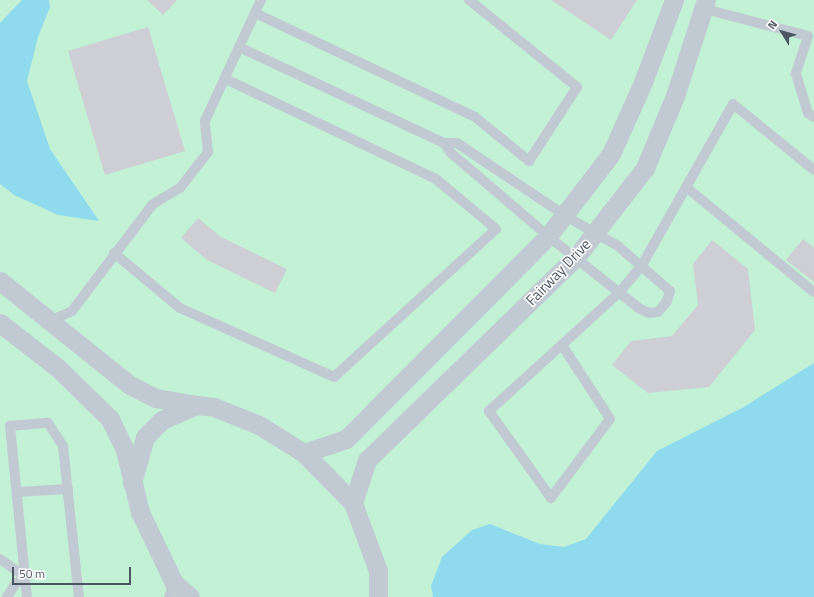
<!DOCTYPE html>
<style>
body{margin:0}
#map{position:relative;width:814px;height:597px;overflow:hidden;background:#f5f3f3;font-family:"Titillium Web",sans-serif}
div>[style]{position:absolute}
.green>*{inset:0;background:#c3f1d5}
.water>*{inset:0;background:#90daee}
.building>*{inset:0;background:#cdcfd5}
.lane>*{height:10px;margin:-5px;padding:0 5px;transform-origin:5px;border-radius:5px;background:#c1cad2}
.street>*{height:19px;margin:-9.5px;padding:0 9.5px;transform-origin:9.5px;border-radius:9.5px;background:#c1cad2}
span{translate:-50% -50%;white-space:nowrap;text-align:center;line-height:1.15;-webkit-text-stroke:3px #fff;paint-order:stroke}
.street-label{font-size:15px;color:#4a5661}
.north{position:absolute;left:762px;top:12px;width:40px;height:40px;-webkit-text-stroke:3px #fff;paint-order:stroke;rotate:307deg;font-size:11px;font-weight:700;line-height:16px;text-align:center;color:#4a5661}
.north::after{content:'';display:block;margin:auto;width:14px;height:18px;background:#4a5661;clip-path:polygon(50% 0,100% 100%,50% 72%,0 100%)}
.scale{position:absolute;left:12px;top:567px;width:119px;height:18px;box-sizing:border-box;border:2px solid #4a5661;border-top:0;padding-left:5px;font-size:12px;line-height:14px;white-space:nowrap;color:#4a5661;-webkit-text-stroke:3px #fff;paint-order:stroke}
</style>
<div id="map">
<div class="green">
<div style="clip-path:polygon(0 0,814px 0,814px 597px,0 597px)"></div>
</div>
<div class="water">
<div style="clip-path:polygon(22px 0,49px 0,50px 7px,38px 37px,27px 81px,50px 149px,99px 221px,58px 215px,14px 195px,0 184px,0 23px)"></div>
<div style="clip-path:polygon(814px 363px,814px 597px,433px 597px,431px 586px,442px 557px,472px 530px,490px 524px,540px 544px,564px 547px,586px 539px,657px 451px,742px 408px)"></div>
</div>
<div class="building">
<div style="clip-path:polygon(147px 0,177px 0,163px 15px)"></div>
<div style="clip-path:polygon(551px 0,637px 0,611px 40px)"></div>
<div style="clip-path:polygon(148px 27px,185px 151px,105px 175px,68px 51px)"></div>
<div style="clip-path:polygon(198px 218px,221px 237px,287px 269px,275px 293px,207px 260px,181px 238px)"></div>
<div style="clip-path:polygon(803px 239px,814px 248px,814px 282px,786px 260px)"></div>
<div style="clip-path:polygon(712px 240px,748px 269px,755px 330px,709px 387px,648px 393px,612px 365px,631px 341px,672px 336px,698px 305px,693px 264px)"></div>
</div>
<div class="lane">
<div style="left:705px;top:9px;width:106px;rotate:14.7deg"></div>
<div style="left:808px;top:36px;width:40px;rotate:108deg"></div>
<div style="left:796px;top:74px;width:41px;rotate:72.9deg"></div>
<div style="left:808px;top:113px;width:7px;rotate:34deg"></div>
<div style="left:255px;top:13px;width:243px;rotate:25.3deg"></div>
<div style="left:475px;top:117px;width:70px;rotate:39.2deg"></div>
<div style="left:529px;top:161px;width:88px;rotate:-57deg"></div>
<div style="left:577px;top:87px;width:139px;rotate:-141.1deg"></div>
<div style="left:239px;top:47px;width:52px;rotate:-64.9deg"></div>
<div style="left:686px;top:187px;width:166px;rotate:39.4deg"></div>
<div style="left:114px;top:253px;width:86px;rotate:39.8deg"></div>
<div style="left:180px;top:308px;width:169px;rotate:24.1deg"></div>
<div style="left:334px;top:377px;width:219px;rotate:-42.4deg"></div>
<div style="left:496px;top:229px;width:78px;rotate:-140.2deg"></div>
<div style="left:436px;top:179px;width:233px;rotate:-154.6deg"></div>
<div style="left:49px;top:321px;width:25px;rotate:-23deg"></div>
<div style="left:72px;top:311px;width:134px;rotate:-52.9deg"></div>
<div style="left:153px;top:204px;width:31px;rotate:-31deg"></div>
<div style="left:180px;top:188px;width:46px;rotate:-52.1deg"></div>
<div style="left:208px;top:152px;width:31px;rotate:-96deg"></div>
<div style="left:205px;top:121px;width:81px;rotate:-65.3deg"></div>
<div style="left:239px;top:47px;width:226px;rotate:25.1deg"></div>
<div style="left:444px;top:143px;width:13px"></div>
<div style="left:457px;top:143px;width:129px;rotate:33.9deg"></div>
<div style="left:564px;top:215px;width:62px;rotate:29.9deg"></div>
<div style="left:618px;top:246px;width:69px;rotate:40.9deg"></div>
<div style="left:670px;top:291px;width:10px;rotate:107deg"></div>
<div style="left:667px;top:301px;width:14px;rotate:129deg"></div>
<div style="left:658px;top:312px;width:9px;rotate:174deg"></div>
<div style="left:649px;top:313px;width:10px;rotate:-156deg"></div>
<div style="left:640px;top:309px;width:117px;rotate:-141.6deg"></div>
<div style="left:548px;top:236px;width:128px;rotate:-139.4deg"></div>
<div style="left:451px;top:153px;width:12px;rotate:-125deg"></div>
<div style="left:562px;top:345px;width:88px;rotate:57deg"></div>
<div style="left:610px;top:419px;width:99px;rotate:126.8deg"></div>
<div style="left:551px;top:498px;width:107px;rotate:-125.5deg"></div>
<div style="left:489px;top:411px;width:177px;rotate:-42.3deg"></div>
<div style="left:620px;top:292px;width:35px;rotate:-51deg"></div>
<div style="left:642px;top:265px;width:185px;rotate:-60.5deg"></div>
<div style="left:733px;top:104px;width:104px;rotate:39.2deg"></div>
<div style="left:17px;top:492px;width:51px;rotate:-3.4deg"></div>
<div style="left:0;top:559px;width:32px;rotate:35deg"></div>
<div style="left:26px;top:577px;width:12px;rotate:149deg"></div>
<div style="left:16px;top:583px;width:17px;rotate:123deg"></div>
<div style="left:27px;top:597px;width:172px;rotate:-95.7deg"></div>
<div style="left:10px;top:426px;width:38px;rotate:-5deg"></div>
<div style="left:48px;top:423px;width:27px;rotate:57deg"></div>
<div style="left:63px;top:446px;width:152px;rotate:84deg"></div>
<div style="left:169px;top:597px;width:15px;rotate:-70deg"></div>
</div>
<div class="street">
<div style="left:0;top:281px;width:166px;rotate:38.7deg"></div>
<div style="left:130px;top:385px;width:29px;rotate:27deg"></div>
<div style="left:156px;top:398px;width:41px;rotate:9.9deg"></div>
<div style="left:0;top:323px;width:73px;rotate:37.8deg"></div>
<div style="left:58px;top:368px;width:73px;rotate:44.4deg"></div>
<div style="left:110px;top:419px;width:34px;rotate:64deg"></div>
<div style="left:125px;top:450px;width:64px;rotate:76.4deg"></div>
<div style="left:140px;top:512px;width:79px;rotate:64.4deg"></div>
<div style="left:174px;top:583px;width:21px;rotate:41deg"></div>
<div style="left:304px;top:453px;width:44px;rotate:-18.4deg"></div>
<div style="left:346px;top:439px;width:286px;rotate:-45.1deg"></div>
<div style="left:548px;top:236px;width:103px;rotate:-52.5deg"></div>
<div style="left:611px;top:154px;width:79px;rotate:-66deg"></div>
<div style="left:643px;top:82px;width:88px;rotate:-69.3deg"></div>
<div style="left:132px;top:483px;width:48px;rotate:-74.2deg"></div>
<div style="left:145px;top:437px;width:24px;rotate:-45deg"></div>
<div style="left:162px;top:420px;width:37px;rotate:-24deg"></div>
<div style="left:196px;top:405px;width:18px;rotate:6deg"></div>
<div style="left:214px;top:407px;width:48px;rotate:21.8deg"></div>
<div style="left:259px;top:425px;width:53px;rotate:31.9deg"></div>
<div style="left:304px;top:453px;width:70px;rotate:45.6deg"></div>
<div style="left:353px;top:503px;width:72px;rotate:69.8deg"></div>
<div style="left:378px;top:571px;width:26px;rotate:90deg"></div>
<div style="left:353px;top:503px;width:45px;rotate:-72deg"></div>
<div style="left:367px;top:460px;width:291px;rotate:-44.2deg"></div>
<div style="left:576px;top:257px;width:113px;rotate:-52.2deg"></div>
<div style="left:645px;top:168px;width:78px;rotate:-67.4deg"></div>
<div style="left:675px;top:96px;width:101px;rotate:-72.1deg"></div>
</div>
<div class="street-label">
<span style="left:558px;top:272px;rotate:-46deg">Fairway Drive</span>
</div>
<div class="north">N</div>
<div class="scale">50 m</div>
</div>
